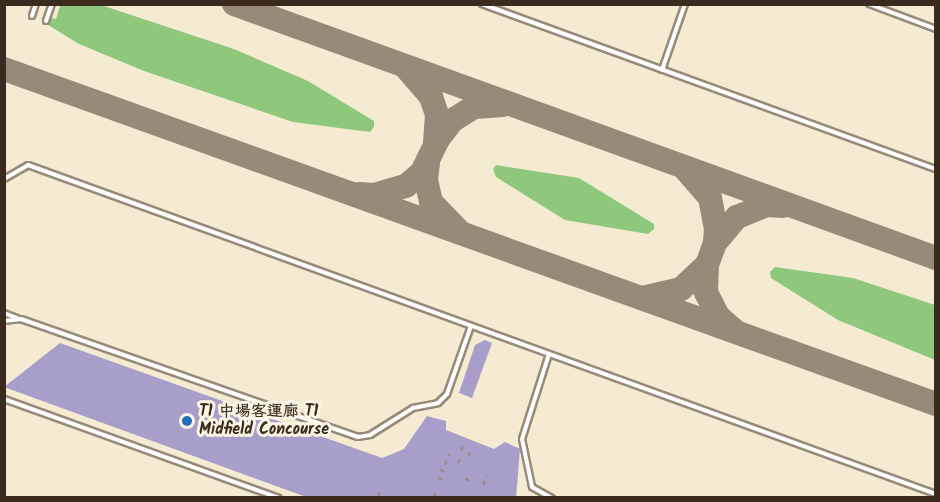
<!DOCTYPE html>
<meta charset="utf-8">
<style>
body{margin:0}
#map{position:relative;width:940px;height:502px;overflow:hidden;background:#f4ebd2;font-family:Kalam,"LXGW WenKai TC",sans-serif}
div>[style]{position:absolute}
.green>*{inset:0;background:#8fc87c}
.taxiway>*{height:24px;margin:-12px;padding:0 12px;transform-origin:12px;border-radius:12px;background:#988a78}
.building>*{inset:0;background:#a79fc9}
.path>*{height:1.5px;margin-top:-0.75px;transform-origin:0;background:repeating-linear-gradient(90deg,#988a78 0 4.5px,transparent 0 9px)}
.roads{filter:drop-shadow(2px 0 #988a78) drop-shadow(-2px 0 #988a78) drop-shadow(0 2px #988a78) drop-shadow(0 -2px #988a78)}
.lane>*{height:4px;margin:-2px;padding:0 2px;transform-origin:2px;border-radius:2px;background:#fff}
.dots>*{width:16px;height:16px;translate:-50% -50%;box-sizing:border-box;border:3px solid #fcf5e5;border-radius:50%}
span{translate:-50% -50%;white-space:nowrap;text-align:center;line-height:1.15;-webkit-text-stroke:6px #fcf5e5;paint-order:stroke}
.poi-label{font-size:16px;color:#3b2a1e;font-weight:700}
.left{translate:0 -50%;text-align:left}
.frame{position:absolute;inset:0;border:6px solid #3b2a1e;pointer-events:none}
</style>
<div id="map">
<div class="green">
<div style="clip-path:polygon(57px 5px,101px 5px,234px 49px,308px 81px,374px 121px,374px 127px,370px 132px,293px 122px,144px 71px,79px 44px,48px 25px,51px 18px,56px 19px,60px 6px)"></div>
<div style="clip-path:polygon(496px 165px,579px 178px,654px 224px,654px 229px,648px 234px,565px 220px,496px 177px,493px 169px)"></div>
<div style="clip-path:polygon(775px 267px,853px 278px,935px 305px,935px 360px,838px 320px,771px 278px,770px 272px)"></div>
</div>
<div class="taxiway">
<div style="left:234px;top:4px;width:747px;rotate:19.89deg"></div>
<div style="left:4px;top:69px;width:990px;rotate:19.77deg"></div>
<div style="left:407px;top:69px;width:37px;rotate:49deg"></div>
<div style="left:431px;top:97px;width:18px;rotate:71deg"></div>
<div style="left:437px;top:114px;width:30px;rotate:94deg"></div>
<div style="left:428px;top:163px;width:17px;rotate:97deg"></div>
<div style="left:426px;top:180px;width:23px;rotate:77deg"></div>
<div style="left:431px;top:202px;width:39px;rotate:46deg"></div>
<div style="left:685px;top:169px;width:38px;rotate:49deg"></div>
<div style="left:710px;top:198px;width:31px;rotate:79deg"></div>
<div style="left:716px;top:228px;width:15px;rotate:94deg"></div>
<div style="left:359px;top:194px;width:15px;rotate:4deg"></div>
<div style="left:374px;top:195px;width:33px;rotate:-16deg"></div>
<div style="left:406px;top:186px;width:21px;rotate:-41deg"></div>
<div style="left:422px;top:172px;width:37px;rotate:-64deg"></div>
<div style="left:438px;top:139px;width:24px;rotate:-52deg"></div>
<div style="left:453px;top:120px;width:25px;rotate:-32deg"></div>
<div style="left:474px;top:107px;width:29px;rotate:-4deg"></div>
<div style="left:642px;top:298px;width:40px;rotate:-13deg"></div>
<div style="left:681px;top:289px;width:35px;rotate:-43deg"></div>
<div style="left:734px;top:330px;width:21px;rotate:-139deg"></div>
<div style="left:718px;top:316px;width:27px;rotate:-117deg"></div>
<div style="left:706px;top:292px;width:27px;rotate:-88deg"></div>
<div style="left:707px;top:265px;width:23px;rotate:-70deg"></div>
<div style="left:715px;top:243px;width:34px;rotate:-50deg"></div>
<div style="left:737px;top:217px;width:32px;rotate:-22deg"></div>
<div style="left:767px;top:205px;width:16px;rotate:4deg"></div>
</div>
<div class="building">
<div style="clip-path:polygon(485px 340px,492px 343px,472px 398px,459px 393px,475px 345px)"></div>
<div style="clip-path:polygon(60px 343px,382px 458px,404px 449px,427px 416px,446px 421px,446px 430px,494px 449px,505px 442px,520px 449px,516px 498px,309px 498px,4px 387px)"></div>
</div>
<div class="path">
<div style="left:461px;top:451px;width:7px;rotate:-74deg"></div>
<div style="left:468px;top:456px;width:4px;rotate:-63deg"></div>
<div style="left:458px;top:463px;width:5px;rotate:-68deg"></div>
<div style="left:445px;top:465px;width:11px;rotate:-68deg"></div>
<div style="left:440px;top:470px;width:6px;rotate:18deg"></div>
<div style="left:438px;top:478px;width:4px;rotate:14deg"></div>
<div style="left:465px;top:479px;width:6px;rotate:18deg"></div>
<div style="left:483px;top:485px;width:10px;rotate:-66deg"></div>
<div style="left:378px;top:496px;width:6px;rotate:-72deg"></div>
<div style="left:380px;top:498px;width:1px;rotate:-90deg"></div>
<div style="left:434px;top:498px;width:7px;rotate:-74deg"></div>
</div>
<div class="roads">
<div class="lane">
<div style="left:482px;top:4px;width:483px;rotate:20deg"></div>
<div style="left:869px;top:4px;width:72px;rotate:20.5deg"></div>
<div style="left:32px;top:16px;width:13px;rotate:-72deg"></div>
<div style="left:46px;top:21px;width:18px;rotate:-71deg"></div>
<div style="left:662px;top:70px;width:70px;rotate:-70.8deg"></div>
<div style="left:4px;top:179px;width:28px;rotate:-30deg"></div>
<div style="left:28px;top:165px;width:966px;rotate:19.92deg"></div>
<div style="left:4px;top:313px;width:14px;rotate:21deg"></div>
<div style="left:4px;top:321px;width:17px;rotate:-7deg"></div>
<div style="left:21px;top:319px;width:357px;rotate:19.3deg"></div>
<div style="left:358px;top:437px;width:12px;rotate:-9deg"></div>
<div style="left:370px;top:435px;width:51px;rotate:-32.1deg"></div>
<div style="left:413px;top:408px;width:25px;rotate:-11deg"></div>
<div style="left:438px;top:403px;width:13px;rotate:-45deg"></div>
<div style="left:447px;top:394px;width:72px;rotate:-70.6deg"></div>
<div style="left:549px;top:354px;width:89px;rotate:107.6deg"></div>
<div style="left:522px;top:439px;width:49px;rotate:78.2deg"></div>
<div style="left:532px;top:487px;width:23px;rotate:29deg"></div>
<div style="left:4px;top:399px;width:292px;rotate:19.8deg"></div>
</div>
</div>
<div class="dots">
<div style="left:187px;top:421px;background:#1f6fb2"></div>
</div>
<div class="poi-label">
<span class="left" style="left:199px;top:421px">T1 中場客運廊 T1<br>Midfield Concourse</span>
</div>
<div class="frame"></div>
</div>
